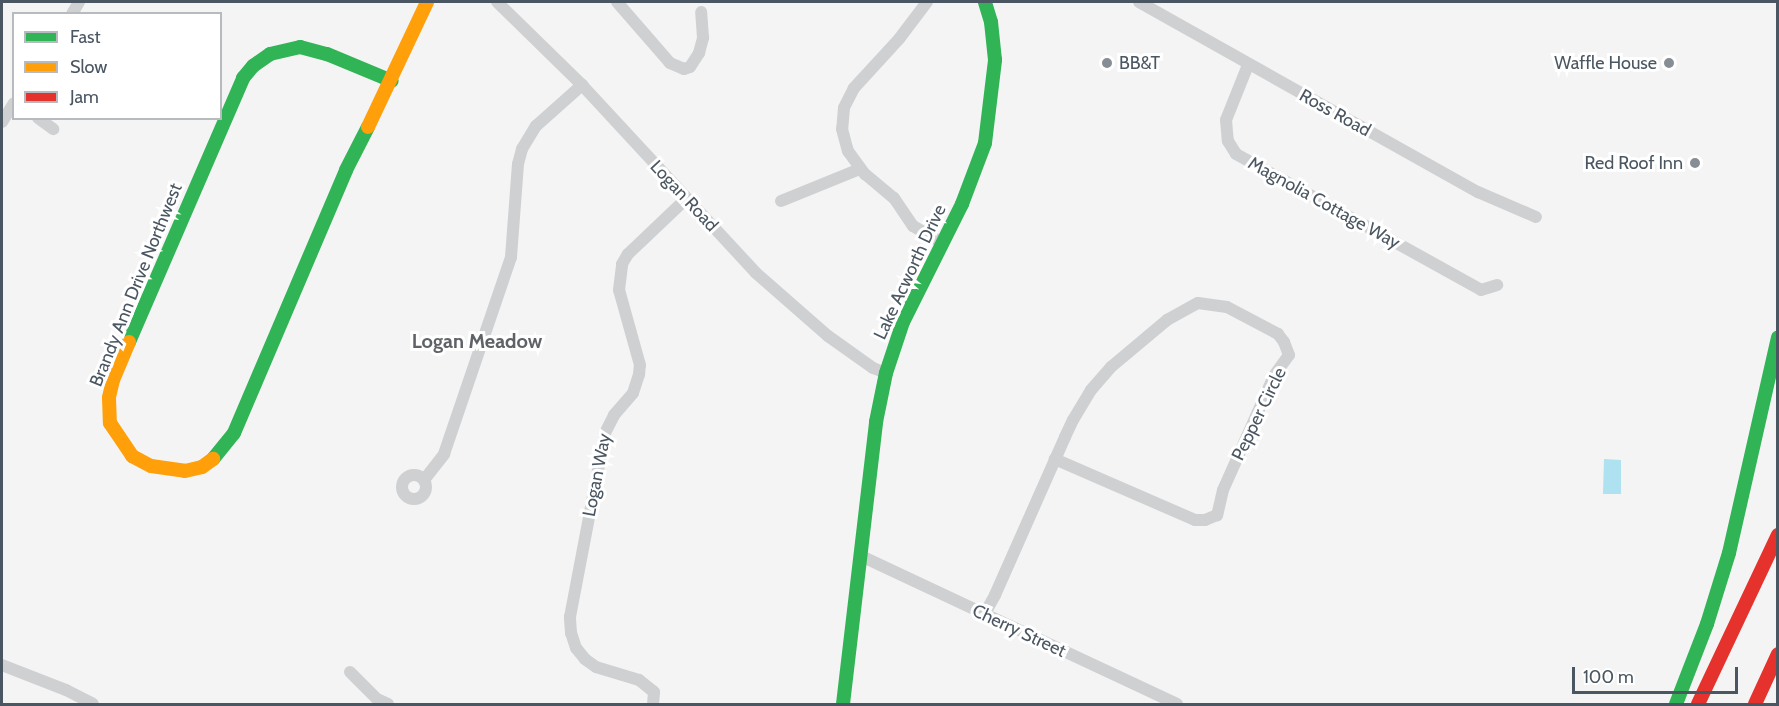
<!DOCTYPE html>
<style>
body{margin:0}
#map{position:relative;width:1779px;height:706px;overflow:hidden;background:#f4f4f4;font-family:Cabin,sans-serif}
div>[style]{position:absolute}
.water>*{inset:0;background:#aee2f0}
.street>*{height:12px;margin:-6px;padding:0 6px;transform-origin:6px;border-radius:6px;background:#ced0d2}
.street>.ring{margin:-6px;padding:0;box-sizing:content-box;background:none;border:12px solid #ced0d2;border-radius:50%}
.fast>*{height:14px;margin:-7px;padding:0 7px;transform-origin:7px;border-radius:7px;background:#30b455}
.slow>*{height:14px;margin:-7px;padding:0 7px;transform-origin:7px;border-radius:7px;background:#ff9f0a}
.jam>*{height:14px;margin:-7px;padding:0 7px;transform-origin:7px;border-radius:7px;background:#e5322d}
.dots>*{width:16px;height:16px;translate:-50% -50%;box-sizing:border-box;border:3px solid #fff;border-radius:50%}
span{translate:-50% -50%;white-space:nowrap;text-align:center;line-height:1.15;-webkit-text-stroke:6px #fff;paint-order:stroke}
.poi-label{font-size:18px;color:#4a5661}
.left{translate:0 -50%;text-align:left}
.right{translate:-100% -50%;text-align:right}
.street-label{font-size:18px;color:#4a5661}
.neighbourhood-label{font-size:20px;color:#5f6368;font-weight:700}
.frame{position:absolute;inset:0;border:3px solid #4a5661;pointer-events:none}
.legend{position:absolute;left:12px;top:12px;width:210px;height:108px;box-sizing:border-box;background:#fff;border:2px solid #b7bbc0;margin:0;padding:8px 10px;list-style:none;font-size:18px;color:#4a5661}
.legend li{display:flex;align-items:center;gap:12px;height:30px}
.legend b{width:30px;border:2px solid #b7bbc0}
.scale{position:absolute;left:1572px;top:667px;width:166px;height:27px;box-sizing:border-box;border:3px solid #4a5661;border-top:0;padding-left:8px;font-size:18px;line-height:21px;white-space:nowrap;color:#4a5661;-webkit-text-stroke:4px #fff;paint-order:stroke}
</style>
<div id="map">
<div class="water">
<div style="clip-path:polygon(1604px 459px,1621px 460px,1621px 494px,1603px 494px)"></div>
</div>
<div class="street">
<div style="left:497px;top:2px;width:119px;rotate:44.3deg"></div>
<div style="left:582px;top:85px;width:256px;rotate:47.2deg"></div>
<div style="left:756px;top:273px;width:96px;rotate:41.2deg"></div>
<div style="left:828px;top:336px;width:55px;rotate:35.4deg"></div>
<div style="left:873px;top:368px;width:14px;rotate:21deg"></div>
<div style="left:617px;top:2px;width:81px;rotate:49deg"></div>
<div style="left:670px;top:63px;width:15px;rotate:23deg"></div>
<div style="left:684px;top:69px;width:6px;rotate:-18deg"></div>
<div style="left:690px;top:67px;width:17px;rotate:-57deg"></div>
<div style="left:699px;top:53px;width:16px;rotate:-75deg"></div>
<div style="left:703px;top:38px;width:26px;rotate:-94deg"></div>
<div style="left:927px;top:2px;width:46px;rotate:127.1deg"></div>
<div style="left:899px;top:39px;width:67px;rotate:132.6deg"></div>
<div style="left:854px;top:88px;width:22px;rotate:117deg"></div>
<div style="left:844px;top:108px;width:21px;rotate:95deg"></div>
<div style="left:842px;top:129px;width:23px;rotate:75deg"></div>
<div style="left:848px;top:151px;width:29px;rotate:54deg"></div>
<div style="left:865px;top:174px;width:38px;rotate:40deg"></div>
<div style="left:894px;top:198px;width:34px;rotate:56deg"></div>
<div style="left:913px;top:226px;width:34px;rotate:30deg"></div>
<div style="left:1139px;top:2px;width:389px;rotate:29.3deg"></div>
<div style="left:1478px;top:192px;width:63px;rotate:23.3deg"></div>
<div style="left:72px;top:14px;width:14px;rotate:-60deg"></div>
<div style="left:1248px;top:65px;width:59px;rotate:111.8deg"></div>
<div style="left:1226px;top:120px;width:21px;rotate:85deg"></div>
<div style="left:1228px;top:141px;width:15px;rotate:58deg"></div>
<div style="left:1236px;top:154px;width:280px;rotate:29deg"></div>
<div style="left:1481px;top:290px;width:17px;rotate:-17deg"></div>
<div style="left:38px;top:118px;width:19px;rotate:36deg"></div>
<div style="left:2px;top:122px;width:22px;rotate:-58deg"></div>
<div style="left:781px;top:201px;width:85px;rotate:-22.1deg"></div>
<div class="ring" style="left:402px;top:475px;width:12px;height:12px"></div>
<div style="left:424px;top:480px;width:33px;rotate:-52deg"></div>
<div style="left:444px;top:454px;width:208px;rotate:-71.2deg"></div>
<div style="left:511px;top:257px;width:93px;rotate:-85.7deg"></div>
<div style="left:518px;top:164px;width:16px;rotate:-75deg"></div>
<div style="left:522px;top:149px;width:27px;rotate:-59deg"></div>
<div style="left:536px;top:126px;width:62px;rotate:-41.7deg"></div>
<div style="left:861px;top:556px;width:349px;rotate:25.1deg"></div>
<div style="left:984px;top:615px;width:23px;rotate:-61deg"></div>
<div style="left:995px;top:595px;width:173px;rotate:-66.1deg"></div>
<div style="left:1065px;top:437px;width:19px;rotate:-65deg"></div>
<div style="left:1073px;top:420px;width:35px;rotate:-59deg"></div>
<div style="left:1091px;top:390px;width:30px;rotate:-49deg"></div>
<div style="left:1111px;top:367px;width:73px;rotate:-40deg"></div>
<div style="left:1167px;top:320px;width:35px;rotate:-29deg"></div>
<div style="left:1198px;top:303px;width:29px;rotate:8deg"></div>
<div style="left:1227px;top:307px;width:58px;rotate:27.9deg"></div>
<div style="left:1278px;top:334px;width:10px;rotate:53deg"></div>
<div style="left:1284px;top:342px;width:14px;rotate:69deg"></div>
<div style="left:1289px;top:355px;width:26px;rotate:126deg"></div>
<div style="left:1274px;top:376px;width:125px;rotate:114.1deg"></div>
<div style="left:1223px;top:490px;width:26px;rotate:103deg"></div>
<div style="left:1217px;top:515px;width:13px;rotate:157deg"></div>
<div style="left:1205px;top:520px;width:10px;rotate:180deg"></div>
<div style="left:1195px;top:520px;width:153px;rotate:-156.5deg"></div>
<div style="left:2px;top:665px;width:69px;rotate:21.3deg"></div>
<div style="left:66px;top:690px;width:30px;rotate:27deg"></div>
<div style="left:350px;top:672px;width:38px;rotate:45deg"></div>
<div style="left:377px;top:699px;width:12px;rotate:24deg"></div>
<div style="left:653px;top:704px;width:12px;rotate:-85deg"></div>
<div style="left:654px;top:692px;width:19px;rotate:-141deg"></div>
<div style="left:639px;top:680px;width:45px;rotate:-163.2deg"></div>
<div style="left:596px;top:667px;width:14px;rotate:-144deg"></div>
<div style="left:585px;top:659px;width:14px;rotate:-129deg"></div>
<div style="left:576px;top:648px;width:16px;rotate:-108deg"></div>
<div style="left:571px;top:633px;width:16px;rotate:-94deg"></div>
<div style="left:570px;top:617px;width:187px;rotate:-79.2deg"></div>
<div style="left:605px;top:433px;width:20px;rotate:-63deg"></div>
<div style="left:614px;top:415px;width:29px;rotate:-49deg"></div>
<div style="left:633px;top:393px;width:20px;rotate:-72deg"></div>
<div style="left:639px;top:374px;width:9px;rotate:-84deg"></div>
<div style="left:640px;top:365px;width:78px;rotate:-105.6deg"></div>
<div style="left:619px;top:290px;width:26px;rotate:-83deg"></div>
<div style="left:622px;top:264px;width:12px;rotate:-59deg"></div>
<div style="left:628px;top:254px;width:80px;rotate:-43.5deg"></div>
</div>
<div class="fast">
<div style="left:129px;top:342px;width:288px;rotate:-66.6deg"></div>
<div style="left:243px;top:78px;width:16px;rotate:-50deg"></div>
<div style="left:253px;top:66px;width:21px;rotate:-35deg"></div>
<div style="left:270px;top:54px;width:31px;rotate:-13deg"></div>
<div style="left:300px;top:47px;width:28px;rotate:15deg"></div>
<div style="left:327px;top:54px;width:70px;rotate:22.6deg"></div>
<div style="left:213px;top:459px;width:33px;rotate:-51deg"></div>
<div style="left:234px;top:433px;width:286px;rotate:-66.9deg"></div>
<div style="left:346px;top:170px;width:48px;rotate:-62.9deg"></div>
<div style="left:843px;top:704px;width:284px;rotate:-83.3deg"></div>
<div style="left:876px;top:422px;width:50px;rotate:-78.5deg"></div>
<div style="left:886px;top:373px;width:54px;rotate:-71.6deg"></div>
<div style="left:903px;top:322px;width:132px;rotate:-63.4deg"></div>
<div style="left:962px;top:204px;width:65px;rotate:-69.3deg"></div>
<div style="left:985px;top:143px;width:84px;rotate:-83.1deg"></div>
<div style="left:995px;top:60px;width:38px;rotate:-96deg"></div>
<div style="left:991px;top:22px;width:21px;rotate:-107deg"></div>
<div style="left:1676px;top:704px;width:86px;rotate:-68.8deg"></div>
<div style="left:1707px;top:624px;width:74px;rotate:-72.8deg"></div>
<div style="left:1729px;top:553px;width:221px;rotate:-77.2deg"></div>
</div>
<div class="slow">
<div style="left:368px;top:127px;width:138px;rotate:-64.7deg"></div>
<div style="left:129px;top:342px;width:41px;rotate:112.8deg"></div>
<div style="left:113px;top:380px;width:18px;rotate:103deg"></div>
<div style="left:109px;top:398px;width:25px;rotate:88deg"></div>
<div style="left:110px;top:423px;width:40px;rotate:56deg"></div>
<div style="left:132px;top:456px;width:21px;rotate:28deg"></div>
<div style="left:151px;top:466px;width:34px;rotate:8deg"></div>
<div style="left:185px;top:471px;width:17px;rotate:-13deg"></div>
<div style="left:202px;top:467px;width:14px;rotate:-36deg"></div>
</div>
<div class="jam">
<div style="left:1698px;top:704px;width:187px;rotate:-64.7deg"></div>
<div style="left:1755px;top:704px;width:55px;rotate:-65.3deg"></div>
</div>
<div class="dots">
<div style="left:1107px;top:63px;background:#868d94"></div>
<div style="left:1669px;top:63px;background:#868d94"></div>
<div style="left:1695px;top:163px;background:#868d94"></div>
</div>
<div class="poi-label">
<span class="left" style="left:1119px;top:63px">BB&amp;T</span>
<span class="right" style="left:1657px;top:63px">Waffle House</span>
<span class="right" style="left:1683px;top:163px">Red Roof Inn</span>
</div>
<div class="street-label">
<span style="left:1335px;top:113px;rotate:29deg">Ross Road</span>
<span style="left:684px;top:196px;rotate:47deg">Logan Road</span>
<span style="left:1324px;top:203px;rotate:29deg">Magnolia Cottage Way</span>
<span style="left:910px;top:272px;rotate:-65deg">Lake Acworth Drive</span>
<span style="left:136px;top:285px;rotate:-68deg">Brandy Ann Drive Northwest</span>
<span style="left:1259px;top:414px;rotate:-64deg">Pepper Circle</span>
<span style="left:597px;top:475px;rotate:-79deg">Logan Way</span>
<span style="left:1019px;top:631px;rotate:25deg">Cherry Street</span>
</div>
<div class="neighbourhood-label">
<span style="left:477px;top:341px">Logan Meadow</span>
</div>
<div class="frame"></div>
<ul class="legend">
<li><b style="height:8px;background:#30b455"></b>Fast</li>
<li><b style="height:8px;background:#ff9f0a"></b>Slow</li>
<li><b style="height:8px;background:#e5322d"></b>Jam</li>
</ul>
<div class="scale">100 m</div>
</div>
